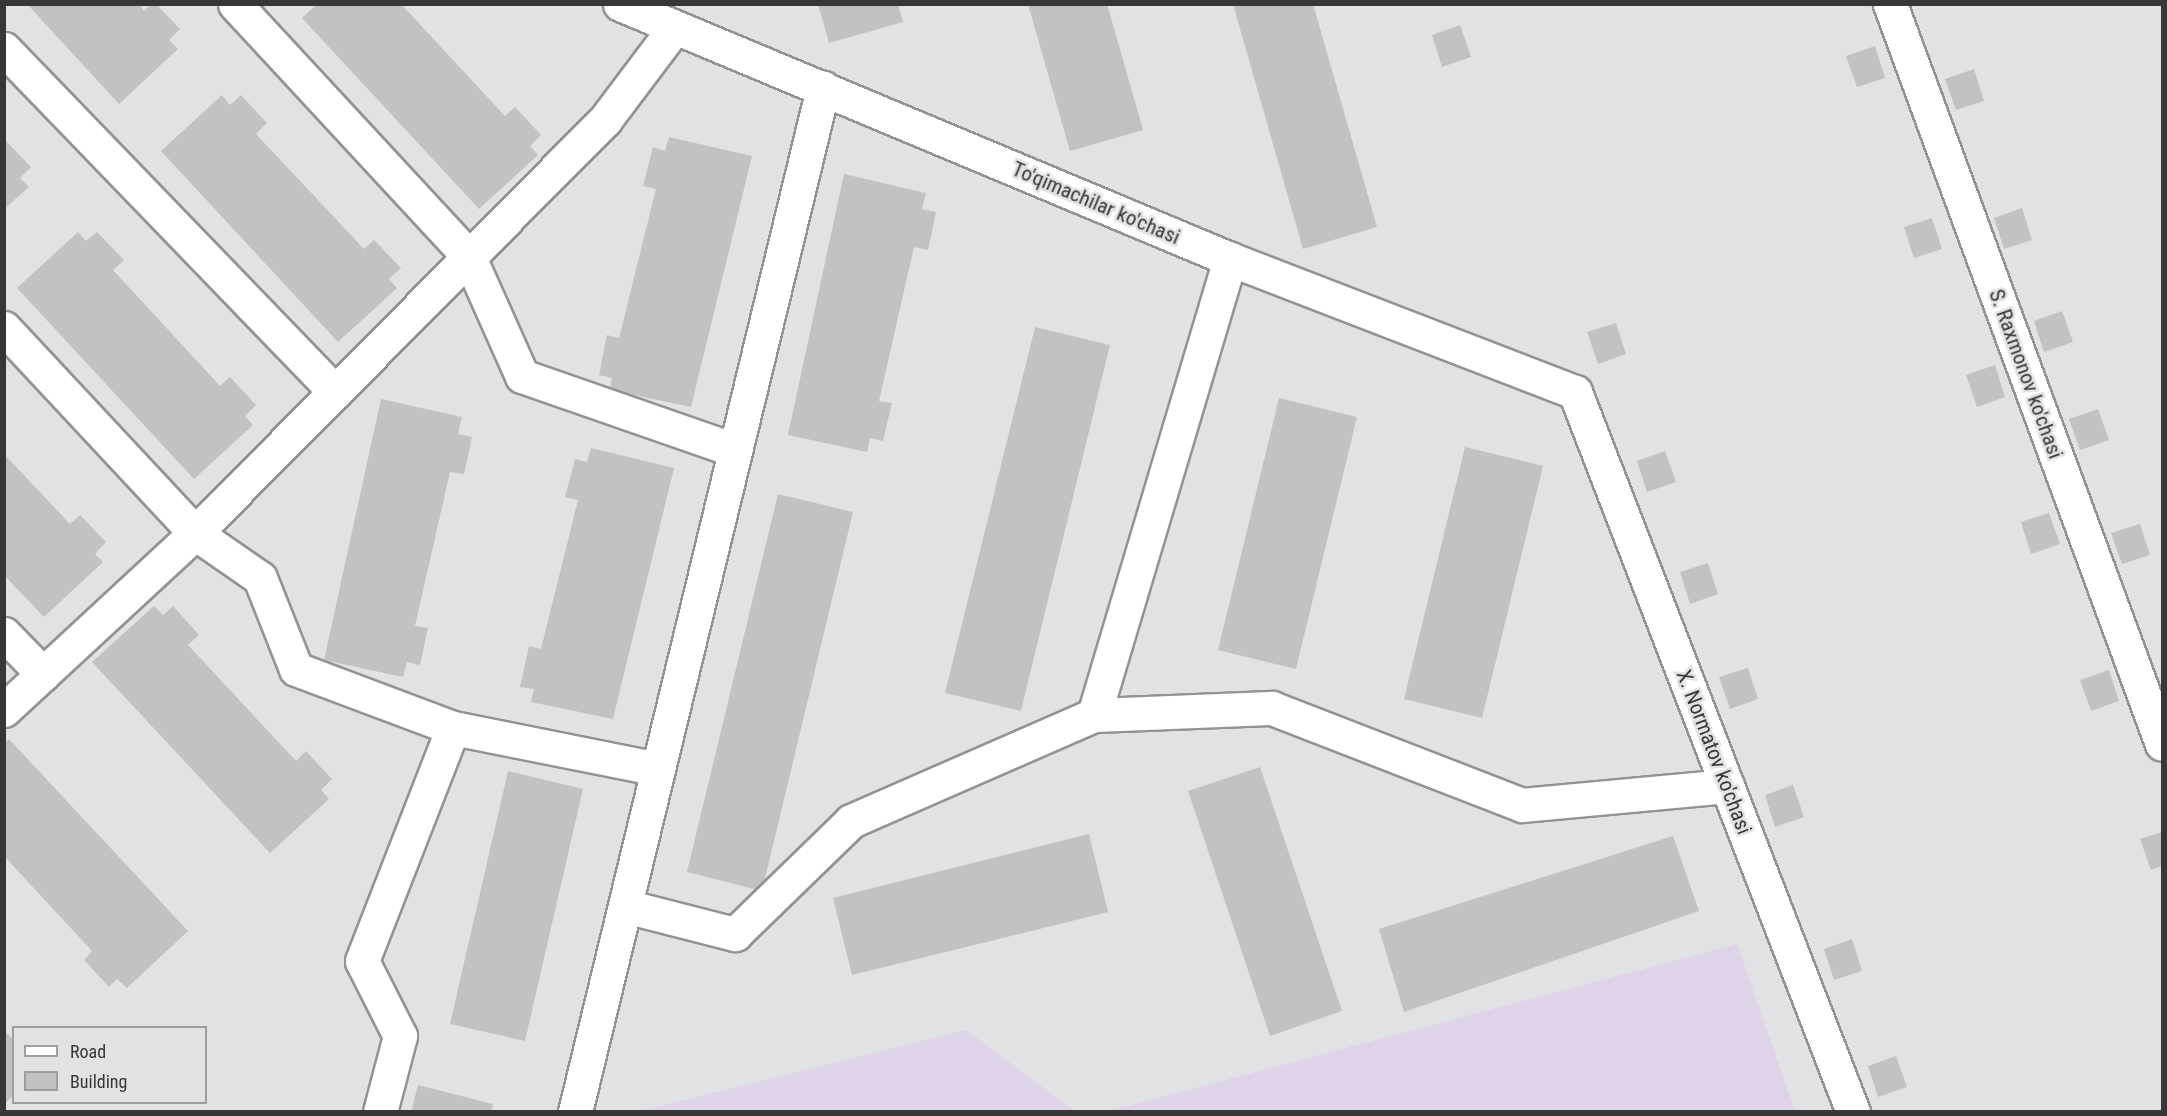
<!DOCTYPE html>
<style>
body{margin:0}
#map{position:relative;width:2167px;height:1116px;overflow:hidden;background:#e1e2e3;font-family:"Roboto Condensed",sans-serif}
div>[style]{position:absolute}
.education>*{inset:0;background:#ded3e8}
.building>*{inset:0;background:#c3c2c1}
.roads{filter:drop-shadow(2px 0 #919394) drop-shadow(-2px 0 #919394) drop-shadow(0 2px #919394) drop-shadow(0 -2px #919394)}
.minor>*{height:33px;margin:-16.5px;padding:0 16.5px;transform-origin:16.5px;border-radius:16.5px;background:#fff}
span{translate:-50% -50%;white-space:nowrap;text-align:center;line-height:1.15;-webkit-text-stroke:5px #e1e2e3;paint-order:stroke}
.street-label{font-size:21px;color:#363737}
.frame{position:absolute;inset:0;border:6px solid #363737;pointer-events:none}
.legend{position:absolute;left:12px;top:1026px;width:195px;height:78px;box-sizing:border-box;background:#e1e2e3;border:2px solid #9d9e9e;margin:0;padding:8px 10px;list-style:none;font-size:18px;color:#363737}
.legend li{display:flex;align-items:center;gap:12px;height:30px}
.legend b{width:30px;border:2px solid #9d9e9e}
</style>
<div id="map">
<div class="education">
<div style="clip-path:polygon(1737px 944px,1795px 1111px,1109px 1111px)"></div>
<div style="clip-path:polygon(966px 1030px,1074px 1111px,640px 1111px)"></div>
</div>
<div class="building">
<div style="clip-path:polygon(27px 4px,139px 4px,144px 11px,151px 4px,156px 4px,180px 29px,169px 40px,178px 49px,119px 104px)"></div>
<div style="clip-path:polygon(818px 4px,898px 4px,903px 22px,829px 43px)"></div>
<div style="clip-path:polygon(1028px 4px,1107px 4px,1143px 130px,1070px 151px)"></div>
<div style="clip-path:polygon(1233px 4px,1313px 4px,1377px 227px,1303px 249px)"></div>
<div style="clip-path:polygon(316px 5px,402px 5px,505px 116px,515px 107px,541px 135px,530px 146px,538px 155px,479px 209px,302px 18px)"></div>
<div style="clip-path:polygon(1460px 25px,1471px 57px,1442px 67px,1432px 35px)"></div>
<div style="clip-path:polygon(1875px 46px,1885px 78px,1857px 87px,1846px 56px)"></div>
<div style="clip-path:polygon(1974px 69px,1984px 101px,1956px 110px,1945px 79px)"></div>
<div style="clip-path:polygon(222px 95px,230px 105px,241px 95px,267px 123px,256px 134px,364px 249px,374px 240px,401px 268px,389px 279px,397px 288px,338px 342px,161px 151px)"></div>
<div style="clip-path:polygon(669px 137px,752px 156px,691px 407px,610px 390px,612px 378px,599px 375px,607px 335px,619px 338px,656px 189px,643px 186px,653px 147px,665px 151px)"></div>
<div style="clip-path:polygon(4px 139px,31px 167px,20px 178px,29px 187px,4px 209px)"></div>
<div style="clip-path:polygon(844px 174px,926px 193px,922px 209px,936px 212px,928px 250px,914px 247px,879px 401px,892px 403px,883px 441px,870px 438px,867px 452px,788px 435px)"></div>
<div style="clip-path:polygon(2022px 208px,2032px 240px,2004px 249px,1994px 218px)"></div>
<div style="clip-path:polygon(1932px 218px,1942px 249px,1914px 258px,1904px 227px)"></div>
<div style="clip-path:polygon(78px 232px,86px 241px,97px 232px,124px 260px,113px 270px,220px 386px,230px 377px,256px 405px,245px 416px,253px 425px,194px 479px,17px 288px)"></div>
<div style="clip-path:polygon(2062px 311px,2073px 342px,2044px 352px,2034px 321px)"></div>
<div style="clip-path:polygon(1616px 323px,1626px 354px,1598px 364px,1587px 332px)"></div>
<div style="clip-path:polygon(1035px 327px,1110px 345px,1021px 711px,945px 693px)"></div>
<div style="clip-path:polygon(1995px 365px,2005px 397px,1977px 407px,1966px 375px)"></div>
<div style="clip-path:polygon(1279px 398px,1357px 417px,1296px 669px,1218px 650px)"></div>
<div style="clip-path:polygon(381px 399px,462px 417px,458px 434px,472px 437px,464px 474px,450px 472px,415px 626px,428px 628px,420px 665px,407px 662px,403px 677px,324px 660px)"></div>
<div style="clip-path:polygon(2098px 409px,2109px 440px,2080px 450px,2069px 419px)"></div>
<div style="clip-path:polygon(1465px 447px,1543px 466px,1482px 718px,1404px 699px)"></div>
<div style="clip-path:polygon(591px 448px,674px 468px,613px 719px,531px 702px,534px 689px,520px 687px,529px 646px,541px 649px,578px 500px,565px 497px,575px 459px,587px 462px)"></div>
<div style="clip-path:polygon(1665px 451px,1676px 482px,1647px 492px,1637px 461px)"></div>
<div style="clip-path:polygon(4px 454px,70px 524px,80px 515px,106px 542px,95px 554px,103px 562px,44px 617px,4px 575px)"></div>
<div style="clip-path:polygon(778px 494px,853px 512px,762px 891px,687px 872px)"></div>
<div style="clip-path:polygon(2049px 513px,2060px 544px,2031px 554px,2021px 522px)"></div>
<div style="clip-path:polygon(2140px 524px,2150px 555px,2122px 564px,2111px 533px)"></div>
<div style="clip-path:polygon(1708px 563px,1718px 594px,1690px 604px,1680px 572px)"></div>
<div style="clip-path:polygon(154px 606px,163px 615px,173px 606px,199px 635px,188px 645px,296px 761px,306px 751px,332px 779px,321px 790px,329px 799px,270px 853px,92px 662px)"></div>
<div style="clip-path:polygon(1748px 668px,1758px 699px,1730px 709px,1719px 677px)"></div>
<div style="clip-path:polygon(2109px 670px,2119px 701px,2091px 711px,2080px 680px)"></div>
<div style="clip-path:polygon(9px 739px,188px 931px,127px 988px,117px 979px,109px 987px,84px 960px,92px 951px,4px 856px,4px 743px)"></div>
<div style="clip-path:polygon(1260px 767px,1342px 1011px,1270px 1036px,1188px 791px)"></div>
<div style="clip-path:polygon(508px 771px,583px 789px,525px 1041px,450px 1024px)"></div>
<div style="clip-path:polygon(1793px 785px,1804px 817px,1775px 827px,1765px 795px)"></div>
<div style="clip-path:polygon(2162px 832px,2162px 866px,2151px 870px,2140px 839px)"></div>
<div style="clip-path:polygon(1089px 834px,1108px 912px,852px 975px,833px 898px)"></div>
<div style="clip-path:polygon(1673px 836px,1699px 911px,1404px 1012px,1379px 929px)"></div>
<div style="clip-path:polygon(1852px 939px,1862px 971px,1834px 980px,1824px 949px)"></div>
<div style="clip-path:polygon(6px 1033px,14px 1040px,14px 1095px,4px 1104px)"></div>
<div style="clip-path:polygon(1896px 1056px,1907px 1087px,1878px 1097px,1868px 1066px)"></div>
<div style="clip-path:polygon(418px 1085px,493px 1104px,491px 1112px,411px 1112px)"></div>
</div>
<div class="roads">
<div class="minor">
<div style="left:235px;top:4px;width:345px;rotate:47.2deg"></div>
<div style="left:469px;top:257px;width:130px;rotate:66deg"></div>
<div style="left:522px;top:376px;width:225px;rotate:19.2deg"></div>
<div style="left:620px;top:4px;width:661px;rotate:22.69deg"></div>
<div style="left:1230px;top:259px;width:370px;rotate:21.1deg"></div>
<div style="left:1575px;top:392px;width:772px;rotate:68.89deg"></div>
<div style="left:1890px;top:4px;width:788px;rotate:69.82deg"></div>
<div style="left:4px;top:49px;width:477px;rotate:46deg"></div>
<div style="left:4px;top:328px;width:280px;rotate:47deg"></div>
<div style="left:195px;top:533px;width:79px;rotate:34.7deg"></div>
<div style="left:260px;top:578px;width:98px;rotate:68.4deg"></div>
<div style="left:296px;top:669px;width:168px;rotate:20.6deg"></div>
<div style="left:453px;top:728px;width:209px;rotate:11.3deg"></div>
<div style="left:4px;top:634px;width:56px;rotate:45.7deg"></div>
<div style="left:4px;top:710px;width:260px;rotate:-42.8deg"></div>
<div style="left:195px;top:533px;width:582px;rotate:-45.21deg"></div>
<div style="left:605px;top:120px;width:116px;rotate:-53deg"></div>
<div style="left:1094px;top:715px;width:178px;rotate:-2.3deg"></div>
<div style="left:1272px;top:708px;width:268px;rotate:21.2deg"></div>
<div style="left:1522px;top:805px;width:206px;rotate:-5.3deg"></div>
<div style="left:625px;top:906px;width:114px;rotate:14.3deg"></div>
<div style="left:735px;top:934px;width:162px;rotate:-44.2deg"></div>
<div style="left:851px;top:821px;width:265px;rotate:-23.6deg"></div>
<div style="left:1094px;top:715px;width:476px;rotate:-73.4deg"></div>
<div style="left:380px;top:1112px;width:79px;rotate:-75.3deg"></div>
<div style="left:400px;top:1036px;width:84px;rotate:-116.9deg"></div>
<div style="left:362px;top:961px;width:250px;rotate:-68.7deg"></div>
<div style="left:575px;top:1112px;width:1054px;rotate:-76.39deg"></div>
</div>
</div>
<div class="street-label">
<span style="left:1096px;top:203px;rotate:23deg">To'qimachilar ko'chasi</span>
<span style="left:2026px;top:374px;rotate:70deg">S. Raxmonov ko'chasi</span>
<span style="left:1714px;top:752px;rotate:69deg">X. Normatov ko'chasi</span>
</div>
<div class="frame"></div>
<ul class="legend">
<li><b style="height:8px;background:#fff"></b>Road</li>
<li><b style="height:16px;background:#c3c2c1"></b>Building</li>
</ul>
</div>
